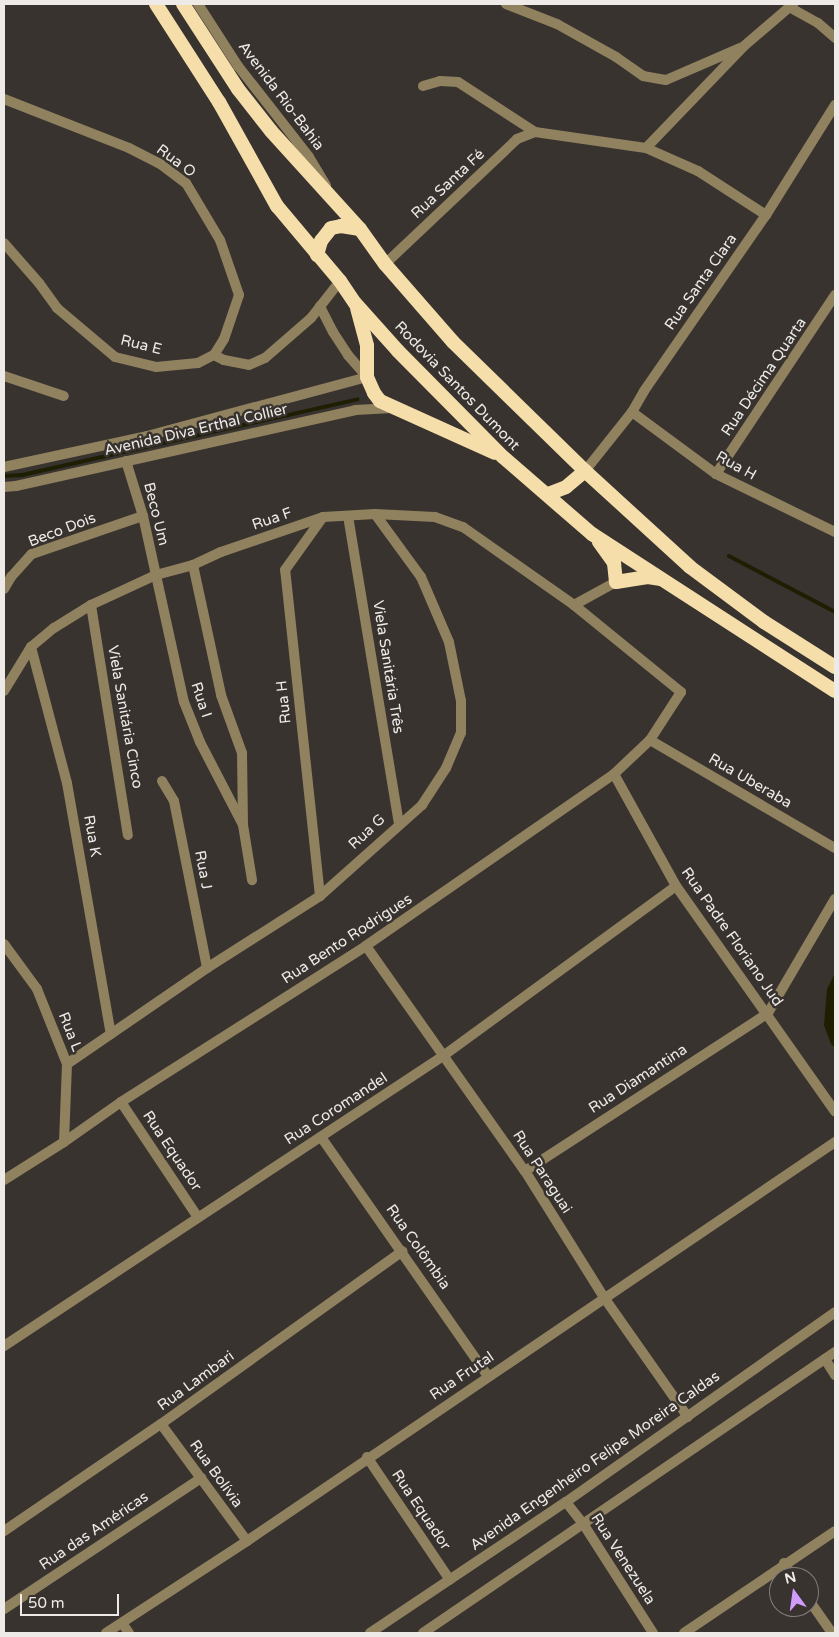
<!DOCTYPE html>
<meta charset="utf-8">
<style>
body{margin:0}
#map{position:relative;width:839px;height:1637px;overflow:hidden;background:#38332f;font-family:"Varela Round",sans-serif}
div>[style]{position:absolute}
.water>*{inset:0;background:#1e1e02}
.stream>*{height:4px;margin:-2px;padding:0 2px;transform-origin:2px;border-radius:2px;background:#1e1e02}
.minor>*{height:10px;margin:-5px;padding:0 5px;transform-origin:5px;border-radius:5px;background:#90815f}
.tertiary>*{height:10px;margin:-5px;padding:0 5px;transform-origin:5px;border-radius:5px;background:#90815f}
.trunk>*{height:14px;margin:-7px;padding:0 7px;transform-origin:7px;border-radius:7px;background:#f5deaa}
span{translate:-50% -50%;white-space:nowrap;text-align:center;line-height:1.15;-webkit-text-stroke:5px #38332f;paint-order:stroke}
.street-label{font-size:15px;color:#edeae7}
.frame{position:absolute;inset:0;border:5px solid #edeae7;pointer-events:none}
.north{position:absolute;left:769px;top:1567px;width:50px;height:50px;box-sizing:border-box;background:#38332f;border:1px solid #807c79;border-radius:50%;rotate:346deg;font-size:14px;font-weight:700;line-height:20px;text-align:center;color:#edeae7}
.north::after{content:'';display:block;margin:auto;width:18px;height:22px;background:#d09dfe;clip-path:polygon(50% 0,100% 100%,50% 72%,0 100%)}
.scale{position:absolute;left:20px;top:1594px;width:99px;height:22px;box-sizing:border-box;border:2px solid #edeae7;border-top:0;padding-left:6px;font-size:15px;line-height:18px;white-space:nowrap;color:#edeae7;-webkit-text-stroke:4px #38332f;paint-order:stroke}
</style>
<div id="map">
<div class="water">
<div style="clip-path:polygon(835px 973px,835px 1048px,831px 1044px,824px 1025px,827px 989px)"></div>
</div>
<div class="stream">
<div style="left:4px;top:476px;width:18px;rotate:-3deg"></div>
<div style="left:22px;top:475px;width:344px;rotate:-12.7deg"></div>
<div style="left:729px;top:556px;width:120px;rotate:27.8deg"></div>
</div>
<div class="minor">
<div style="left:506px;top:4px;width:55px;rotate:21.4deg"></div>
<div style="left:557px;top:24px;width:68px;rotate:29.2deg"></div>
<div style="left:616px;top:57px;width:33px;rotate:35deg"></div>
<div style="left:643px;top:76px;width:23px;rotate:10deg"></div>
<div style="left:666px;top:80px;width:81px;rotate:-23.4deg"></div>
<div style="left:789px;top:7px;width:33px;rotate:29deg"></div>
<div style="left:818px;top:23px;width:23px;rotate:41deg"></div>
<div style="left:423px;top:86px;width:18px;rotate:-16deg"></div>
<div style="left:440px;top:81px;width:18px;rotate:3deg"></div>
<div style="left:458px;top:82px;width:92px;rotate:33deg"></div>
<div style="left:535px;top:132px;width:112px;rotate:8.2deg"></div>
<div style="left:646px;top:148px;width:141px;rotate:-46.1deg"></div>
<div style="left:744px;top:46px;width:65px;rotate:-40.6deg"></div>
<div style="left:4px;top:99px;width:134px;rotate:21.4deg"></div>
<div style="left:129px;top:148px;width:34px;rotate:27deg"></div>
<div style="left:159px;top:163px;width:34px;rotate:37deg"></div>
<div style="left:186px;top:183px;width:66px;rotate:59.2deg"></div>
<div style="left:220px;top:240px;width:58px;rotate:70.9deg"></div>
<div style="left:239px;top:295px;width:46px;rotate:108.8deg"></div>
<div style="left:224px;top:339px;width:19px;rotate:122deg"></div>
<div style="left:646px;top:148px;width:57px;rotate:23.9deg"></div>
<div style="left:698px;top:171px;width:81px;rotate:32.9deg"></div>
<div style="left:4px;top:243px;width:53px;rotate:48.8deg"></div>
<div style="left:39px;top:283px;width:31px;rotate:54deg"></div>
<div style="left:57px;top:308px;width:76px;rotate:40.2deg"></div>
<div style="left:115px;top:357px;width:42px;rotate:13.7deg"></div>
<div style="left:156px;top:367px;width:42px;rotate:-5.4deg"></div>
<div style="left:198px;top:363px;width:18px;rotate:-27deg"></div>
<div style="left:214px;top:355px;width:11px;rotate:27deg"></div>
<div style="left:224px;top:360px;width:25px;rotate:11deg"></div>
<div style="left:249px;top:365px;width:17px;rotate:-24deg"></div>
<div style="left:265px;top:358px;width:61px;rotate:-41deg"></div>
<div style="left:311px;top:318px;width:47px;rotate:-51.9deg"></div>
<div style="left:385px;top:264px;width:182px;rotate:-43.4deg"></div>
<div style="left:517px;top:139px;width:19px;rotate:-21deg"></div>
<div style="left:4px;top:376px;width:63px;rotate:18.4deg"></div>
<div style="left:632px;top:412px;width:104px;rotate:36.4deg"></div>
<div style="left:716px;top:474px;width:132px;rotate:26deg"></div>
<div style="left:126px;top:461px;width:58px;rotate:72.8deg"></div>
<div style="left:143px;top:516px;width:190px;rotate:77.6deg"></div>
<div style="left:184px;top:702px;width:43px;rotate:68.2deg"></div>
<div style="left:200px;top:742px;width:93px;rotate:62.6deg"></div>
<div style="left:4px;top:467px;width:146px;rotate:-12.2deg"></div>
<div style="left:147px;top:436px;width:228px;rotate:-15deg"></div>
<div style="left:367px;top:377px;width:29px;rotate:-131deg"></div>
<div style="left:348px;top:355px;width:27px;rotate:-123deg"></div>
<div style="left:333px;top:332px;width:29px;rotate:-117deg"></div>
<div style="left:585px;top:471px;width:75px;rotate:-51.5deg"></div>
<div style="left:632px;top:412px;width:24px;rotate:-60deg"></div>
<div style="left:644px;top:391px;width:214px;rotate:-55.3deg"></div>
<div style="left:766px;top:215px;width:130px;rotate:-57.9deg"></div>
<div style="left:716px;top:474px;width:215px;rotate:-56.4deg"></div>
<div style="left:4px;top:487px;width:12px;rotate:-5deg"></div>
<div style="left:16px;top:486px;width:347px;rotate:-12.6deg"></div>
<div style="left:355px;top:410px;width:37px;rotate:-3deg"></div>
<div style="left:348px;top:516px;width:311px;rotate:80.6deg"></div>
<div style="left:193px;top:565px;width:133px;rotate:77.8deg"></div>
<div style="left:221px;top:695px;width:62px;rotate:70.1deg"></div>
<div style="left:242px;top:753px;width:72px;rotate:89.2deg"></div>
<div style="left:243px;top:825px;width:56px;rotate:80.7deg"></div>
<div style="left:4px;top:589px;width:14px;rotate:-60deg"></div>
<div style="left:11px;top:577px;width:31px;rotate:-48deg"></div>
<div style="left:32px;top:554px;width:117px;rotate:-18.9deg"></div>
<div style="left:91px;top:605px;width:233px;rotate:80.9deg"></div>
<div style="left:574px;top:605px;width:48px;rotate:-28.7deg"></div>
<div style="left:31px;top:647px;width:141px;rotate:75.2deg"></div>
<div style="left:67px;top:783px;width:255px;rotate:80.1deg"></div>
<div style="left:4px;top:691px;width:52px;rotate:-58.5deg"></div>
<div style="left:31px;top:647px;width:30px;rotate:-40deg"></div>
<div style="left:54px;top:628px;width:44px;rotate:-31.9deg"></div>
<div style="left:91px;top:605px;width:72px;rotate:-24.8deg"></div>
<div style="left:156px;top:575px;width:38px;rotate:-15deg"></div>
<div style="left:193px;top:565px;width:31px;rotate:-25deg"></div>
<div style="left:221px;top:552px;width:108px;rotate:-18.9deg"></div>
<div style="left:323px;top:517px;width:52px;rotate:-3.3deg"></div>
<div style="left:375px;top:514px;width:60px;rotate:2.9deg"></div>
<div style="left:435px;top:517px;width:30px;rotate:20deg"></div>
<div style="left:463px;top:527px;width:136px;rotate:35.1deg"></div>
<div style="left:574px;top:605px;width:138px;rotate:39.1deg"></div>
<div style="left:681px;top:692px;width:57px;rotate:122.9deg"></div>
<div style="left:650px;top:740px;width:50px;rotate:136.6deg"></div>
<div style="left:614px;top:774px;width:302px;rotate:145.3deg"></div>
<div style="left:366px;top:946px;width:290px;rotate:147.5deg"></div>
<div style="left:121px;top:1102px;width:70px;rotate:144.9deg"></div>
<div style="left:64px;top:1142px;width:71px;rotate:147.7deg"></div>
<div style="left:650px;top:740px;width:214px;rotate:30.3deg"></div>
<div style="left:614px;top:774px;width:128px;rotate:61deg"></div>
<div style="left:676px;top:886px;width:276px;rotate:54.8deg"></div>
<div style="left:162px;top:781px;width:23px;rotate:59deg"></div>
<div style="left:174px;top:801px;width:170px;rotate:78.8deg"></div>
<div style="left:320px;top:896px;width:328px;rotate:-96.1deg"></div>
<div style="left:285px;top:570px;width:65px;rotate:-54.4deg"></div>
<div style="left:4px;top:944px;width:56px;rotate:53.7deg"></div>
<div style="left:37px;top:989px;width:81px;rotate:68.2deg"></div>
<div style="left:67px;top:1064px;width:78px;rotate:92.2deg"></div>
<div style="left:366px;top:946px;width:276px;rotate:54.8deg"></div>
<div style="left:525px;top:1171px;width:151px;rotate:58deg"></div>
<div style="left:605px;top:1299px;width:144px;rotate:54.9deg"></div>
<div style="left:67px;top:1064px;width:170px;rotate:-34.4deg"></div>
<div style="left:207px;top:968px;width:134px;rotate:-32.5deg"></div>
<div style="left:320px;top:896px;width:137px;rotate:-41.7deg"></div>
<div style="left:422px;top:805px;width:44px;rotate:-57deg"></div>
<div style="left:446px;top:768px;width:38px;rotate:-67deg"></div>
<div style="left:461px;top:733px;width:32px;rotate:-90deg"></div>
<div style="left:461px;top:701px;width:60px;rotate:-101.5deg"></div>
<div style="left:449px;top:642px;width:71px;rotate:-113.3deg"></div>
<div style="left:421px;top:577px;width:78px;rotate:-126.1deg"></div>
<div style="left:121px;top:1102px;width:137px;rotate:56.3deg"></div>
<div style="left:321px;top:1137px;width:292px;rotate:55.1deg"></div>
<div style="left:525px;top:1171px;width:290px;rotate:-33deg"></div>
<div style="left:768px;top:1013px;width:132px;rotate:-59.6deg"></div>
<div style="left:4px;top:1346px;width:526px;rotate:-33.45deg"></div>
<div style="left:443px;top:1056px;width:288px;rotate:-36.1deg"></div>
<div style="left:825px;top:1359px;width:19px;rotate:58deg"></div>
<div style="left:161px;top:1424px;width:145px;rotate:53.7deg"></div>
<div style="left:367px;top:1457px;width:148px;rotate:56deg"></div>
<div style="left:566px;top:1502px;width:29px;rotate:52deg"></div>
<div style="left:584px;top:1525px;width:128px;rotate:57.4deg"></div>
<div style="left:4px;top:1531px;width:190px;rotate:-34.3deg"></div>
<div style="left:161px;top:1424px;width:297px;rotate:-35.6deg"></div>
<div style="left:784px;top:1563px;width:17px;rotate:57deg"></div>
<div style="left:809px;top:1600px;width:40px;rotate:55.1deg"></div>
<div style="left:4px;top:1609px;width:237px;rotate:-33.6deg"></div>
<div style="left:122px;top:1623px;width:12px;rotate:55deg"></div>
<div style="left:106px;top:1633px;width:168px;rotate:-33.1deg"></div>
<div style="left:247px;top:1541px;width:711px;rotate:-34.16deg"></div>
<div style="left:684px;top:1633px;width:182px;rotate:-34deg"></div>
</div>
<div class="tertiary">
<div style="left:198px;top:4px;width:74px;rotate:57.2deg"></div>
<div style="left:238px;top:66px;width:115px;rotate:52deg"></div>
<div style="left:309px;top:157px;width:33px;rotate:59deg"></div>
<div style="left:370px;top:1633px;width:236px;rotate:-33.8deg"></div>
<div style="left:566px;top:1502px;width:329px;rotate:-35.2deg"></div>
<div style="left:423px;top:1633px;width:499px;rotate:-34.3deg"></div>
</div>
<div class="trunk">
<div style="left:156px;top:4px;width:117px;rotate:57.3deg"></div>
<div style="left:219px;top:102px;width:119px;rotate:60.9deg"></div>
<div style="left:277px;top:206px;width:98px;rotate:50deg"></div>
<div style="left:340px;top:281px;width:27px;rotate:56deg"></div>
<div style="left:355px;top:303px;width:64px;rotate:48.1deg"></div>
<div style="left:398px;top:351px;width:149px;rotate:45.3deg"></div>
<div style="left:503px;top:457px;width:118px;rotate:40.9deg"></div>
<div style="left:592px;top:534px;width:289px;rotate:32.9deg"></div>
<div style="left:183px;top:4px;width:101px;rotate:57.1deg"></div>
<div style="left:238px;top:89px;width:53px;rotate:51.8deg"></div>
<div style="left:271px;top:131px;width:132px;rotate:47.8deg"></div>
<div style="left:360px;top:229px;width:43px;rotate:54.5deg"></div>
<div style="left:385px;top:264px;width:103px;rotate:48.9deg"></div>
<div style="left:453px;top:342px;width:185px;rotate:44.3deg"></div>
<div style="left:585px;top:471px;width:142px;rotate:42.4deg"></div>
<div style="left:690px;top:567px;width:92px;rotate:36.6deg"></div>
<div style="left:764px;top:622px;width:84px;rotate:32.4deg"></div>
<div style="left:317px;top:255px;width:15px;rotate:-74deg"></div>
<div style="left:321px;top:241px;width:16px;rotate:-52deg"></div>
<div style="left:331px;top:228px;width:10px;rotate:-11deg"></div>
<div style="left:341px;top:226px;width:19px;rotate:9deg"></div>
<div style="left:357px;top:308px;width:39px;rotate:75deg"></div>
<div style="left:367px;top:346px;width:31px;rotate:90deg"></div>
<div style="left:367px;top:377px;width:17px;rotate:66deg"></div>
<div style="left:374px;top:393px;width:10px;rotate:53deg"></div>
<div style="left:380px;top:401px;width:126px;rotate:24.3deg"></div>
<div style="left:548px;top:494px;width:19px;rotate:-21deg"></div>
<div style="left:566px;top:487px;width:25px;rotate:-40deg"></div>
<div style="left:599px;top:542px;width:26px;rotate:54deg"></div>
<div style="left:614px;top:563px;width:19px;rotate:84deg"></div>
<div style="left:616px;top:582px;width:32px;rotate:-9deg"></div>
<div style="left:648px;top:577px;width:13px;rotate:9deg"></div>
</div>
<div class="street-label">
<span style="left:281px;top:96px;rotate:53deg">Avenida Rio-Bahia</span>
<span style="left:176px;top:161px;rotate:36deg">Rua O</span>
<span style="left:448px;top:184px;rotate:-43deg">Rua Santa Fé</span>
<span style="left:701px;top:282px;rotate:-55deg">Rua Santa Clara</span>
<span style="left:141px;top:345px;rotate:14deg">Rua E</span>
<span style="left:764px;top:377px;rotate:-56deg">Rua Décima Quarta</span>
<span style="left:457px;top:386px;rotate:46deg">Rodovia Santos Dumont</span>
<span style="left:196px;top:430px;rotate:-13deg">Avenida Diva Erthal Collier</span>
<span style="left:736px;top:466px;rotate:29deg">Rua H</span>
<span style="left:156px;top:514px;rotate:76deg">Beco Um</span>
<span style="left:272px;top:519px;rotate:-19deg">Rua F</span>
<span style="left:62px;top:530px;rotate:-21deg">Beco Dois</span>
<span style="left:388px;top:667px;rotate:81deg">Viela Sanitária Três</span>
<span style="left:201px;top:700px;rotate:72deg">Rua I</span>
<span style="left:284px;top:702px;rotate:-96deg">Rua H</span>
<span style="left:125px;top:717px;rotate:80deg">Viela Sanitária Cinco</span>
<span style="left:750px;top:781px;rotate:30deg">Rua Uberaba</span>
<span style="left:367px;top:832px;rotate:-43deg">Rua G</span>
<span style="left:92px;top:836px;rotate:80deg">Rua K</span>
<span style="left:203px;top:870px;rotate:79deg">Rua J</span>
<span style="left:732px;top:937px;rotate:55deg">Rua Padre Floriano Jud</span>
<span style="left:347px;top:939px;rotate:-33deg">Rua Bento Rodrigues</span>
<span style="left:70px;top:1032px;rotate:69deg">Rua L</span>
<span style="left:638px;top:1079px;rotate:-33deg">Rua Diamantina</span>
<span style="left:336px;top:1109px;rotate:-33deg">Rua Coromandel</span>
<span style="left:172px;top:1151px;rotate:56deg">Rua Equador</span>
<span style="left:542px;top:1172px;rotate:57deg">Rua Paraguai</span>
<span style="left:418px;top:1247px;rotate:55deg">Rua Colômbia</span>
<span style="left:462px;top:1376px;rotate:-34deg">Rua Frutal</span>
<span style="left:196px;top:1381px;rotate:-36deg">Rua Lambari</span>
<span style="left:595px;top:1461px;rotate:-35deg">Avenida Engenheiro Felipe Moreira Caldas</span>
<span style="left:216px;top:1474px;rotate:54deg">Rua Bolívia</span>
<span style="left:421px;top:1510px;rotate:56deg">Rua Equador</span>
<span style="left:94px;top:1531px;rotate:-34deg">Rua das Américas</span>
<span style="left:623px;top:1559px;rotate:57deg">Rua Venezuela</span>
</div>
<div class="frame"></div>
<div class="north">N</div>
<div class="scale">50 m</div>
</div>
